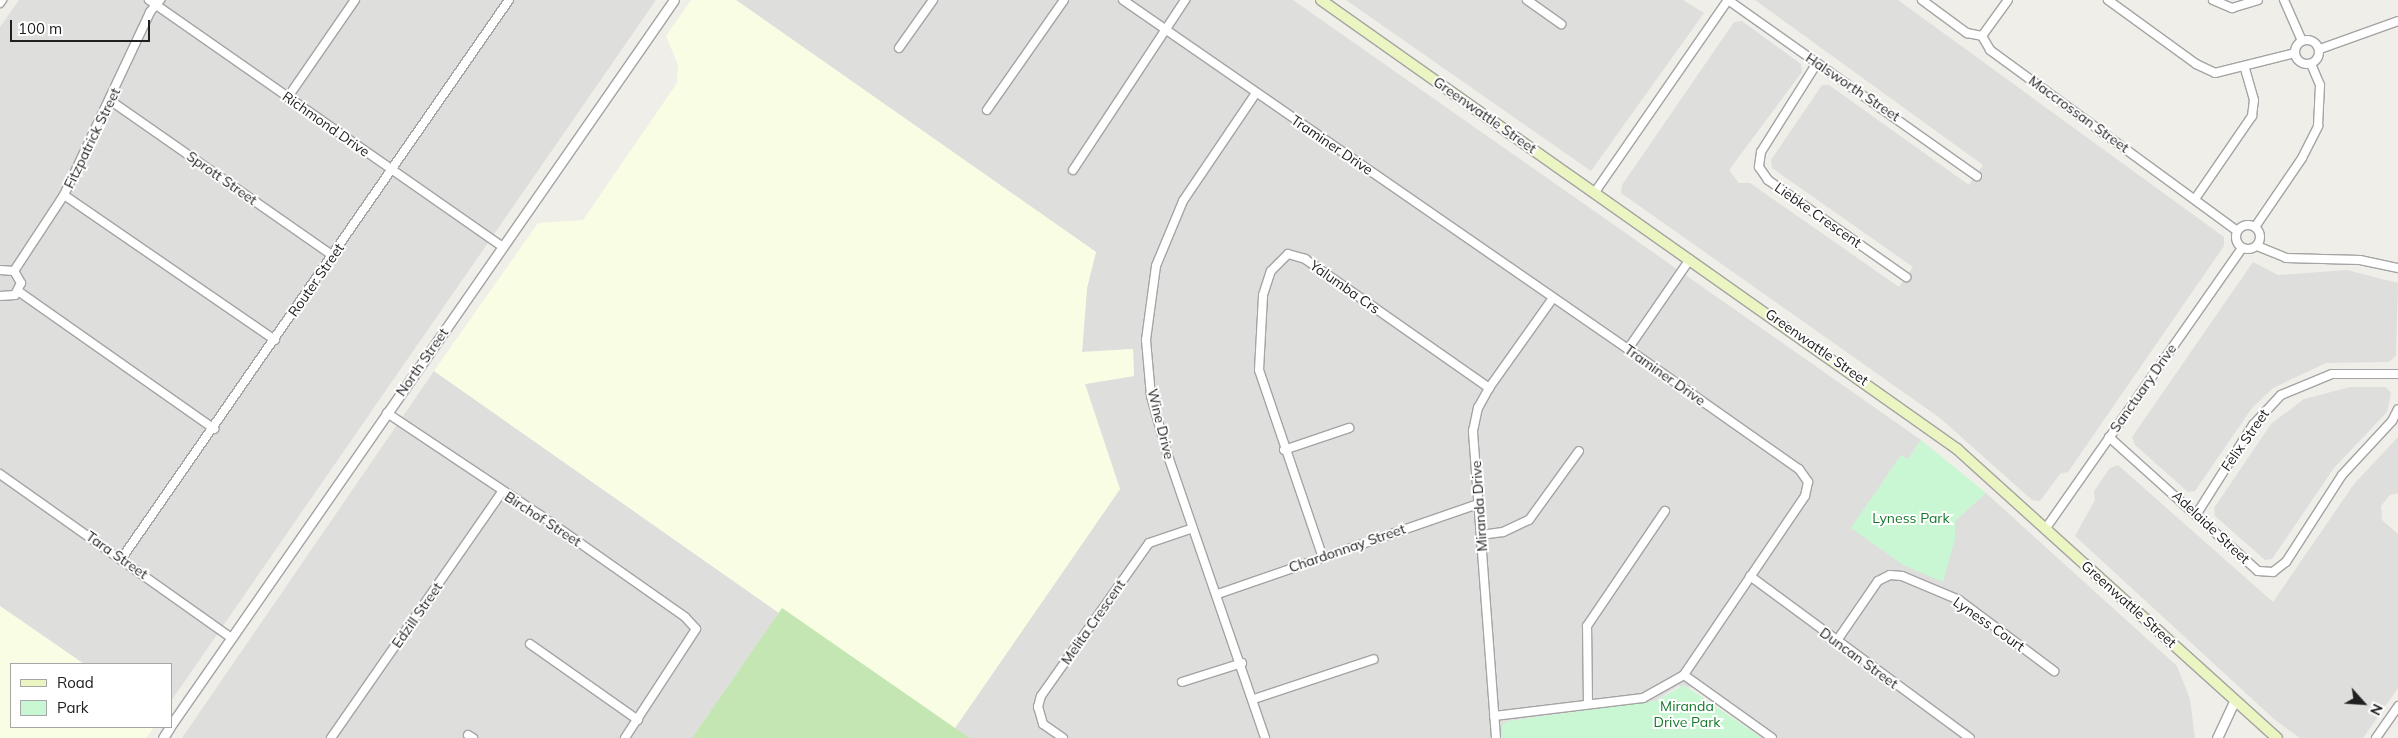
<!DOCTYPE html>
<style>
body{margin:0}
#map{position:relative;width:2398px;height:738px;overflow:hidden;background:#f0eee8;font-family:Mulish,sans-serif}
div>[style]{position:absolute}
.residential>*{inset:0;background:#dededd}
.education>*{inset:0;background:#f9fde4}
.grass>*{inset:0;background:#c4e6b2}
.park>*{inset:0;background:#c9f6d3}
.roads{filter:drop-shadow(1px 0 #a4a4a4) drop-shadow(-1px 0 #a4a4a4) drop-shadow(0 1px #a4a4a4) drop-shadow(0 -1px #a4a4a4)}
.minor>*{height:8px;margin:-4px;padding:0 4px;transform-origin:4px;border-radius:4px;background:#fff}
.minor>.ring{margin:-4px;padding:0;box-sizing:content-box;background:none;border:8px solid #fff;border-radius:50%}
.tertiary>*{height:9px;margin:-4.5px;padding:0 4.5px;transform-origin:4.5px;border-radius:4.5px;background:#fff}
.secondary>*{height:10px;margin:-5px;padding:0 5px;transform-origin:5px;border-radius:5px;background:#ebf5c1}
span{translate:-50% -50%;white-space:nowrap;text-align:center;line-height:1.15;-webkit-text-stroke:4px #fff;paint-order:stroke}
.street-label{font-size:14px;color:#202020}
.park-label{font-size:14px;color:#15782b}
.legend{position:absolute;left:10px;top:663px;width:162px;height:65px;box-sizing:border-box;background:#fff;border:1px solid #a6a6a6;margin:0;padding:6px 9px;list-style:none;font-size:15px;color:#202020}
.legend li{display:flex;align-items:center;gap:10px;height:25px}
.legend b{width:25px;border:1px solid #a6a6a6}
.north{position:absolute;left:2338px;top:678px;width:50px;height:50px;-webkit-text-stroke:4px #fff;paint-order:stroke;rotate:116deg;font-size:14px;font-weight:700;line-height:20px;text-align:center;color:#202020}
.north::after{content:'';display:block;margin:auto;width:18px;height:22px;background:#202020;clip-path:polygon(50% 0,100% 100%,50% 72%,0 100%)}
.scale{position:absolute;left:10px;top:20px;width:140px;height:22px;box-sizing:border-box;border:2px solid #202020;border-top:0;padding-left:6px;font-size:15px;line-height:18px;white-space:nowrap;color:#202020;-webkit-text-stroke:4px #fff;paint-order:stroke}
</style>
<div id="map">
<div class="residential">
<div style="clip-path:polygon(19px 0,656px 0,171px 701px,171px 664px,84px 664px,0 606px,0 27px)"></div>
<div style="clip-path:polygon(736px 0,1293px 0,1921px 440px,1908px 459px,1901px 455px,1851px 529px,1955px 539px,1955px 521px,1986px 493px,2177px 666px,2190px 699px,2195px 738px,1762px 738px,1693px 688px,1678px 686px,1655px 701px,1508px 721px,1502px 726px,1501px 738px,970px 738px,955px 728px,1120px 489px,1085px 384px,1134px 376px,1133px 349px,1082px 352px,1087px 288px,1096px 252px)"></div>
<div style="clip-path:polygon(1346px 0,1683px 0,1704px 13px,1591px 171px)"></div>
<div style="clip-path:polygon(1755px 0,1898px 0,2224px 237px,2224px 246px,2068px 472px,2060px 474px,2040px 501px,2032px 500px,1940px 418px,1621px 193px,1622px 185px,1734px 22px,1742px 21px,1801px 64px,1802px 72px,1729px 170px,1739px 183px,1750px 183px,1899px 287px,1913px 267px,1772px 168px,1771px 160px,1822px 85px,1829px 85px,1969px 185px,1983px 165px)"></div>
<div style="clip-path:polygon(2253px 262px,2278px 275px,2347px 270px,2398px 283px,2396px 356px,2389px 362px,2326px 363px,2273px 388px,2252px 408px,2195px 491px,2188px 492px,2135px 445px,2132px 437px)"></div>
<div style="clip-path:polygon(434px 371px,779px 613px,692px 738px,182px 738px)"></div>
<div style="clip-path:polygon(2350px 387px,2386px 387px,2391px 393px,2387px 412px,2334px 468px,2272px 559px,2265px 560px,2215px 516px,2214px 508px,2271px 424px,2304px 399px)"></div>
<div style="clip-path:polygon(2398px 437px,2398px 493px,2390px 495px,2381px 506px,2382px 520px,2398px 534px,2398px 688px,2363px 738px,2300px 738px,2275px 720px,2075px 536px,2095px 500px,2094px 491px,2110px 468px,2118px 465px,2273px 602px,2354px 484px)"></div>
</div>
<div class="education">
<div style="clip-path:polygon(691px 0,736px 0,1096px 252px,1087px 288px,1082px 352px,1133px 349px,1134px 376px,1085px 384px,1120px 489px,955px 728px,782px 609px,779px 613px,434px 371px,538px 223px,583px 220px,677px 83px,678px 65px,666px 36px)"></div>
<div style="clip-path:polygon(0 606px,84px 664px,11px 664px,11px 727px,154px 727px,146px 738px,0 738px)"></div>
</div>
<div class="grass">
<div style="clip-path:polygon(782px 608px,955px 728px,970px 738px,692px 738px)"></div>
</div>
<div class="park">
<div style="clip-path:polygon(1921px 440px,1986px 493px,1955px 521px,1955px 539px,1943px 582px,1903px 565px,1851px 528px,1901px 455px,1908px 459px)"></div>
<div style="clip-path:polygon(1684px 685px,1762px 738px,1501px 738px,1502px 726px,1508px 721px,1655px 701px)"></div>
</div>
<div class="roads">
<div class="minor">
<div style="left:149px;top:0;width:432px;rotate:34.9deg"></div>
<div style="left:1123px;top:0;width:614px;rotate:34.65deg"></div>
<div style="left:1628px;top:349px;width:209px;rotate:35.1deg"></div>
<div style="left:1799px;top:469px;width:16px;rotate:55deg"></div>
<div style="left:1808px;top:482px;width:14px;rotate:102deg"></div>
<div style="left:1805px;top:496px;width:216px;rotate:124.1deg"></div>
<div style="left:1684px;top:675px;width:47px;rotate:150.7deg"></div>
<div style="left:1643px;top:698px;width:150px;rotate:173.1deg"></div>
<div style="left:1527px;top:0;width:42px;rotate:35.2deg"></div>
<div style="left:1728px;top:0;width:305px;rotate:35.3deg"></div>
<div style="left:1922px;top:0;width:56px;rotate:36.3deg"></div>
<div style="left:1967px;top:33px;width:15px;rotate:11deg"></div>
<div style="left:1982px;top:36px;width:16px;rotate:60deg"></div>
<div style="left:1990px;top:50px;width:306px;rotate:36.2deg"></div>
<div style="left:2108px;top:0;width:109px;rotate:36deg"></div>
<div style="left:2196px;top:64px;width:21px;rotate:25deg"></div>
<div style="left:2215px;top:73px;width:82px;rotate:-14deg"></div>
<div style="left:2213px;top:0;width:21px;rotate:23deg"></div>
<div style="left:2232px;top:8px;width:27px;rotate:-17deg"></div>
<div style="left:2284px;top:0;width:45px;rotate:66.3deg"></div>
<div style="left:0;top:3px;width:4px;rotate:-56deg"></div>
<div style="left:1982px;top:36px;width:44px;rotate:-54.2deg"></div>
<div class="ring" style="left:2295px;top:40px;width:16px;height:16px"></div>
<div style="left:899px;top:48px;width:59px;rotate:-54.7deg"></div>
<div style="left:2320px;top:49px;width:83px;rotate:-19.7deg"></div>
<div style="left:1817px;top:63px;width:105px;rotate:122.2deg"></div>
<div style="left:1761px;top:152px;width:15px;rotate:98deg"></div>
<div style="left:1759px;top:167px;width:16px;rotate:55deg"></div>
<div style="left:1768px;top:180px;width:169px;rotate:35.1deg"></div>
<div style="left:1256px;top:93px;width:130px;rotate:124.1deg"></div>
<div style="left:1183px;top:201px;width:70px;rotate:112.6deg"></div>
<div style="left:1156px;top:266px;width:75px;rotate:97.7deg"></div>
<div style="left:1146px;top:340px;width:56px;rotate:84.9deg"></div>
<div style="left:1151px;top:396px;width:59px;rotate:74.3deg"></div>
<div style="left:1167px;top:453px;width:301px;rotate:71deg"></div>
<div style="left:288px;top:97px;width:118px;rotate:-55.4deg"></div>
<div style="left:111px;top:101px;width:271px;rotate:34.9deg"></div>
<div style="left:987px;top:110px;width:134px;rotate:-55deg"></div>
<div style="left:1073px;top:170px;width:204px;rotate:-56.6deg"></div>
<div style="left:1595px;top:192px;width:234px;rotate:-55.3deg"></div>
<div style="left:64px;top:195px;width:256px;rotate:34.5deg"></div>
<div style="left:2195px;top:199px;width:101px;rotate:-55.5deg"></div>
<div style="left:2252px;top:116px;width:16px;rotate:-83deg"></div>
<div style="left:2254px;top:100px;width:33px;rotate:-106deg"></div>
<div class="ring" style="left:2236px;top:225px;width:16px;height:16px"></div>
<div style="left:2255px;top:227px;width:83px;rotate:-55.7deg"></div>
<div style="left:2302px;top:158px;width:36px;rotate:-63deg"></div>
<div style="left:2318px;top:126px;width:41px;rotate:-87.2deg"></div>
<div style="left:2320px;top:85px;width:23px;rotate:-113deg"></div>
<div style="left:2257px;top:246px;width:31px;rotate:22deg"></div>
<div style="left:2286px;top:258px;width:74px;rotate:1.5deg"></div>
<div style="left:2360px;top:260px;width:39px;rotate:12deg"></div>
<div style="left:0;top:270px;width:14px;rotate:4deg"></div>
<div style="left:14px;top:271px;width:14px;rotate:60deg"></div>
<div style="left:21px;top:283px;width:13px;rotate:117deg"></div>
<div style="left:15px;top:295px;width:15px;rotate:176deg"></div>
<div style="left:14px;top:271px;width:91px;rotate:-56.7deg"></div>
<div style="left:64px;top:195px;width:202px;rotate:-64.8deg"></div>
<div style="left:150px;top:12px;width:16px;rotate:-50deg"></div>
<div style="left:18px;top:291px;width:240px;rotate:35.1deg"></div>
<div style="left:1628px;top:349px;width:109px;rotate:-55.4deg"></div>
<div style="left:387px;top:413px;width:184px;rotate:33.7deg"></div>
<div style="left:540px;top:515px;width:177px;rotate:35.1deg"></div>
<div style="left:685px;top:617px;width:16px;rotate:47deg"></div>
<div style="left:696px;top:629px;width:130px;rotate:123.1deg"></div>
<div style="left:2109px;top:437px;width:200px;rotate:42deg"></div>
<div style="left:2258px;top:571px;width:15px;rotate:4deg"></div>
<div style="left:2273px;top:572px;width:16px;rotate:-38deg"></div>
<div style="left:2286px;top:562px;width:103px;rotate:-57.2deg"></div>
<div style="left:2342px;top:475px;width:74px;rotate:-47.2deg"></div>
<div style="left:2392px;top:421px;width:13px;rotate:-63deg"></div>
<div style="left:1284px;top:450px;width:69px;rotate:-18.7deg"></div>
<div style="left:0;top:474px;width:284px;rotate:35.3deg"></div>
<div style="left:2196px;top:515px;width:107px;rotate:-57.7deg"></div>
<div style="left:2253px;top:425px;width:41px;rotate:-47deg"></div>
<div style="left:2281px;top:395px;width:55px;rotate:-22.4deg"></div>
<div style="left:2332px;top:374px;width:66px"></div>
<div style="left:2046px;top:528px;width:342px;rotate:-55deg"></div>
<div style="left:1481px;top:535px;width:22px;rotate:-8deg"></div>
<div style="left:1503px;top:532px;width:29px;rotate:-25deg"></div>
<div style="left:1529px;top:520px;width:85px;rotate:-54.1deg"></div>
<div style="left:1322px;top:555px;width:195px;rotate:-108.8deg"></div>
<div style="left:1259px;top:370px;width:75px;rotate:-86.9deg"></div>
<div style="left:1263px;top:295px;width:25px;rotate:-72deg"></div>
<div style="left:1271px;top:271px;width:24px;rotate:-45deg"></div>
<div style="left:1288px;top:254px;width:18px;rotate:16deg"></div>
<div style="left:1305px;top:259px;width:225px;rotate:35deg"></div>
<div style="left:122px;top:558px;width:679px;rotate:-55.26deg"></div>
<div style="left:1750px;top:576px;width:273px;rotate:36.4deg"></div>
<div style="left:1218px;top:594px;width:275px;rotate:-19.1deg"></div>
<div style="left:1836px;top:642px;width:74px;rotate:-55.5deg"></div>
<div style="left:1878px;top:581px;width:13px;rotate:-27deg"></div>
<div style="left:1890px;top:575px;width:12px;rotate:5deg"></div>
<div style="left:1902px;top:576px;width:62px;rotate:22.8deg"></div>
<div style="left:1959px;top:600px;width:119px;rotate:36.8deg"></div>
<div style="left:530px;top:644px;width:132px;rotate:35.1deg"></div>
<div style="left:1684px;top:675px;width:108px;rotate:35.6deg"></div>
<div style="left:1182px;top:682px;width:63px;rotate:-17.6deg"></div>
<div style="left:1254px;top:699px;width:126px;rotate:-18.4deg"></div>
<div style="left:1588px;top:704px;width:78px;rotate:-90.7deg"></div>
<div style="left:1587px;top:626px;width:139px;rotate:-55.9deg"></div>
<div style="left:468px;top:735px;width:6px;rotate:31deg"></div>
<div style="left:331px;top:738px;width:300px;rotate:-55.2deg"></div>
<div style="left:1063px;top:738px;width:24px;rotate:-145deg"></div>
<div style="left:1043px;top:724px;width:18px;rotate:-106deg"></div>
<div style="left:1038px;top:707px;width:11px;rotate:-75deg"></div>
<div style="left:1041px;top:696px;width:187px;rotate:-54.8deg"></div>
<div style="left:1149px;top:543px;width:46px;rotate:-18.8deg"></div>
<div style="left:1496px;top:738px;width:308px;rotate:-94.3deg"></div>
<div style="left:1473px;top:431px;width:24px;rotate:-78deg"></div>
<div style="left:1478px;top:408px;width:23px;rotate:-61deg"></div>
<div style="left:1489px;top:388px;width:110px;rotate:-54.6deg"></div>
<div style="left:2376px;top:738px;width:39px;rotate:-55deg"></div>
</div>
<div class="tertiary">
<div style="left:171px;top:725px;width:882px;rotate:-55.25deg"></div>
<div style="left:163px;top:738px;width:13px;rotate:-58deg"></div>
<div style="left:2217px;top:738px;width:38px;rotate:-65deg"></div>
</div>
<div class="secondary">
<div style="left:1321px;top:0;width:779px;rotate:35.22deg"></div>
<div style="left:1957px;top:449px;width:431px;rotate:42.1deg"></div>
</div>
</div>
<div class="street-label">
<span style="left:1853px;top:87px;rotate:34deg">Halsworth Street</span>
<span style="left:2079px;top:114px;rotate:36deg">Maccrossan Street</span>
<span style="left:1485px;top:115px;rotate:35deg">Greenwattle Street</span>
<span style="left:326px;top:124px;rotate:35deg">Richmond Drive</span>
<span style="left:92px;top:138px;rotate:-64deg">Fitzpatrick Street</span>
<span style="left:1332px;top:145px;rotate:34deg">Traminer Drive</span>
<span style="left:222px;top:178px;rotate:35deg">Sprott Street</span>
<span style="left:1818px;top:215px;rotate:35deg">Liebke Crescent</span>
<span style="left:316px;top:280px;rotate:-55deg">Router Street</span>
<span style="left:1345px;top:287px;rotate:35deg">Yalumba Crs</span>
<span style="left:1817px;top:347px;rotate:35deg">Greenwattle Street</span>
<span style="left:422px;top:362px;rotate:-55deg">North Street</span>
<span style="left:1665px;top:375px;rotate:35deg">Traminer Drive</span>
<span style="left:2143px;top:388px;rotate:-55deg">Sanctuary Drive</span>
<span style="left:1161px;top:424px;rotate:76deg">Wine Drive</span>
<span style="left:2245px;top:440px;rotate:-55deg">Felix Street</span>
<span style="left:1479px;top:506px;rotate:-94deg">Miranda Drive</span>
<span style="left:543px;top:519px;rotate:33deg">Birchof Street</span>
<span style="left:2211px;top:527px;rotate:43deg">Adelaide Street</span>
<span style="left:1347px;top:548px;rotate:-19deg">Chardonnay Street</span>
<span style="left:117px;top:555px;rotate:35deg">Tara Street</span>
<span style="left:2129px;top:604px;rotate:42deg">Greenwattle Street</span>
<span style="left:417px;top:615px;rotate:-55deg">Edzill Street</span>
<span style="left:1093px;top:622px;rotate:-55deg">Melita Crescent</span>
<span style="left:1989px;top:624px;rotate:35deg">Lyness Court</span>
<span style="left:1859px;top:658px;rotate:36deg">Duncan Street</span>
</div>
<div class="park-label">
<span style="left:1911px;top:518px">Lyness Park</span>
<span style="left:1687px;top:714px">Miranda<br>Drive Park</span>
</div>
<ul class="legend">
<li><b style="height:6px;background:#ebf5c1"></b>Road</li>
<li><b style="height:14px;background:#c9f6d3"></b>Park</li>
</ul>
<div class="north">N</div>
<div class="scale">100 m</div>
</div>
